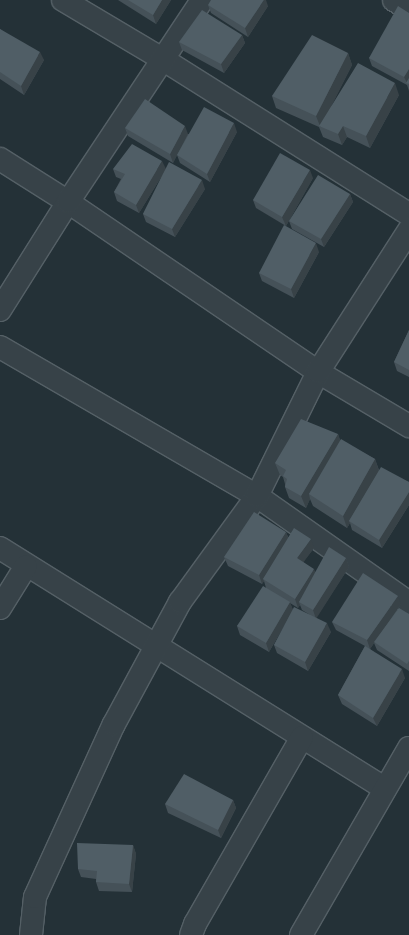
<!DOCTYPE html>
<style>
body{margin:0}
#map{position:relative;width:409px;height:935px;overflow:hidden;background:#243137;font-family:"DejaVu Sans",sans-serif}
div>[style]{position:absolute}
.roads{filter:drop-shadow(1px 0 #556066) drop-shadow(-1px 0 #556066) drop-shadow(0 1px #556066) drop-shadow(0 -1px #556066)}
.minor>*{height:22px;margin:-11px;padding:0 11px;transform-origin:11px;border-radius:11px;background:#374248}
.wall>*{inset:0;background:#455158}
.shaded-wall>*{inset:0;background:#384247}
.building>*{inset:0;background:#505e66}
span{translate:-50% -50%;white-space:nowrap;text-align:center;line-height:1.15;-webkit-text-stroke:3.5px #1d272d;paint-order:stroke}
</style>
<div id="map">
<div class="roads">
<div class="minor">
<div style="left:63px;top:0;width:117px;rotate:30.7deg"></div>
<div style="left:164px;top:60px;width:289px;rotate:32.2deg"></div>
<div style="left:394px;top:0;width:17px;rotate:31deg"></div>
<div style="left:0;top:159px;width:80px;rotate:32.3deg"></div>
<div style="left:68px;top:202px;width:302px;rotate:34.2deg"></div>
<div style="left:318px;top:372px;width:106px;rotate:30.7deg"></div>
<div style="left:0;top:310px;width:128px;rotate:-57.8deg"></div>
<div style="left:68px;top:202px;width:242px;rotate:-56.4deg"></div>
<div style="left:0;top:347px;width:297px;rotate:30.1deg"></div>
<div style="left:257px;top:496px;width:186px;rotate:35.1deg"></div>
<div style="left:0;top:548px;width:454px;rotate:32deg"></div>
<div style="left:0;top:608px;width:49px;rotate:-58.2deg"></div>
<div style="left:31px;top:935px;width:38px;rotate:-84deg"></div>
<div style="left:35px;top:897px;width:190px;rotate:-65.5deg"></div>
<div style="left:114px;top:724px;width:139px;rotate:-61.6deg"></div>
<div style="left:180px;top:602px;width:131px;rotate:-54deg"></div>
<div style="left:257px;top:496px;width:138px;rotate:-63.8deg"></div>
<div style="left:318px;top:372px;width:169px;rotate:-57.3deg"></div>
<div style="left:191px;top:935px;width:12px;rotate:-70deg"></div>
<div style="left:195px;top:924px;width:215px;rotate:-60.2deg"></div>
<div style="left:301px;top:935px;width:216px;rotate:-60deg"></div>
</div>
</div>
<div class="wall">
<div style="clip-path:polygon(118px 0,171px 0,156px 24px)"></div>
<div style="clip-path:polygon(208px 5px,268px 6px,248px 37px,211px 13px)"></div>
<div style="clip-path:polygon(409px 13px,409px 91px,407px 85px,372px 66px,369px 58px)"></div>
<div style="clip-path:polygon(0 29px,44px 60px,24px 95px,0 79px)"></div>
<div style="clip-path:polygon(242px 35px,245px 43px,224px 73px,182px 50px,179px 42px)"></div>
<div style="clip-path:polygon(348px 53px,352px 65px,331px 106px,399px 95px,370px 148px,347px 137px,342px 145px,323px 137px,319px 127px,276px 108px,272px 96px)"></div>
<div style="clip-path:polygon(125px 128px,188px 134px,237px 132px,210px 182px,180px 163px,177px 155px,173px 163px,128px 136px)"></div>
<div style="clip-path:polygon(113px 169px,165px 169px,205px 189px,175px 237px,146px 222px,143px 214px,163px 174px,139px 213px,117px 201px,114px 192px,121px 179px,116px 177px)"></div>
<div style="clip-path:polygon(313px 178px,286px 226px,256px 208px,253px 200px)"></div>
<div style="clip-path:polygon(350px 194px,353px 202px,324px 247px,292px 229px,289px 221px)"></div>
<div style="clip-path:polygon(319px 252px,294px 298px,262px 281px,259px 273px)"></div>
<div style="clip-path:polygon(409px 330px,409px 377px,397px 371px,394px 362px)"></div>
<div style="clip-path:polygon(338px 434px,340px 440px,375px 459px,379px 470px,409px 482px,409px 505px,382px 548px,352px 530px,350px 523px,347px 528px,313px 506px,310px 499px,306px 508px,289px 498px,285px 487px,285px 484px,283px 477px,280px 475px,275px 463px)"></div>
<div style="clip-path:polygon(evenodd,286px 532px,288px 537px,314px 548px,303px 562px,315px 572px,346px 558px,349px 567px,316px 618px,331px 632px,308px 671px,277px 653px,274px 645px,288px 619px,269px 652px,240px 635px,237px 626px,266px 588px,264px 581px,262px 584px,228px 566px,224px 557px,286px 532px,290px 603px,298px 608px,300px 605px,302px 610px,310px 615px,293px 610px,290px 603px)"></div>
<div style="clip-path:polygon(401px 604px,397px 610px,409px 614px,409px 671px,377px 650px,374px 643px,370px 649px,405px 678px,377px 726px,342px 704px,338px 695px,365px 646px,336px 630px,332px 622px)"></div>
<div style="clip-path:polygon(233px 800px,236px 808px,221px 838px,168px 813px,165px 804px)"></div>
<div style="clip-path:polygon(133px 845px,136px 854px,132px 892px,99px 891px,96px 882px,96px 879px,81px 877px,78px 869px)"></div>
</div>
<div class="shaded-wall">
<div style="clip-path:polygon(162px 0,171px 0,156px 24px,153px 15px)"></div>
<div style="clip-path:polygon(264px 0,266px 0,268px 6px,248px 37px,245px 28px)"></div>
<div style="clip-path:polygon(242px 35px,245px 43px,224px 73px,221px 64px)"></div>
<div style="clip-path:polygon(40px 52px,44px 60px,24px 95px,21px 86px)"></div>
<div style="clip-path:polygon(348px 53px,352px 65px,321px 127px,320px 126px,316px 116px)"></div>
<div style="clip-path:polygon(409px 69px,409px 83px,407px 83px,404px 77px)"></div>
<div style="clip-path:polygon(395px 83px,399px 95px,370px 148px,366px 136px)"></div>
<div style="clip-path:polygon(234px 123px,237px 132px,210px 182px,207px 174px)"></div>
<div style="clip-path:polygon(185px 126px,188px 134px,173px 163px,170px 154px)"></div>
<div style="clip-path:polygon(343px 126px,347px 137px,342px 145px,338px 134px)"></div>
<div style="clip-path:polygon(162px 161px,166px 169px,139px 213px,136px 205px)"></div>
<div style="clip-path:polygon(310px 170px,313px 178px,286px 226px,282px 217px)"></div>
<div style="clip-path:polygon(202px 180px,205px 189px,175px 237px,172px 229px)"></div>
<div style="clip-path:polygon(350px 194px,353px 202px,324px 247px,321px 239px)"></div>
<div style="clip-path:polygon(316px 243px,319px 252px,294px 298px,291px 289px)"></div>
<div style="clip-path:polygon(338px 434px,342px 446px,309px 494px,310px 499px,306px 508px,301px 496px)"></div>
<div style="clip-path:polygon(375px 459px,379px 471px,349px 521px,350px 523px,347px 528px,343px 516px)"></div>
<div style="clip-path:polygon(409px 492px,409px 505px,382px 548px,379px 540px)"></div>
<div style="clip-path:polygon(286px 532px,289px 540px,263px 579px,264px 581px,262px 584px,259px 575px)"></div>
<div style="clip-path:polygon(311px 539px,314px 548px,300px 567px,297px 558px)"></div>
<div style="clip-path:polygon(346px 558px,349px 567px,316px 619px,313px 610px)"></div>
<div style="clip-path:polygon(314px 569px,318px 578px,299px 602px,300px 605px,298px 608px,295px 599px)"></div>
<div style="clip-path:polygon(398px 596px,401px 604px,370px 649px,367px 640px)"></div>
<div style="clip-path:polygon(290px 602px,293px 610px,269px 652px,266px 643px)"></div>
<div style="clip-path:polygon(327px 623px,331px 632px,308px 671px,305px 662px)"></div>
<div style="clip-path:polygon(402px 669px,405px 678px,377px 726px,373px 718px)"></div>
<div style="clip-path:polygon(233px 800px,236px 808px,221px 838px,218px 830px)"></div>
<div style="clip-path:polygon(133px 845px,136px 854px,132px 892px,129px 884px)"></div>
</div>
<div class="building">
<div style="clip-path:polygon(128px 0,162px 0,153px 15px)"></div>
<div style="clip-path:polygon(211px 0,264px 0,245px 28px,208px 5px)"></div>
<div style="clip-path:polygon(398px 6px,409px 13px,409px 69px,404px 77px,369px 58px)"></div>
<div style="clip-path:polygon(202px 10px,242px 35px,221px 64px,179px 42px)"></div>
<div style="clip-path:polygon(0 29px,40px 52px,21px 86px,0 72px)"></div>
<div style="clip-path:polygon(312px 35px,348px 53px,316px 116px,272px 96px)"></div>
<div style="clip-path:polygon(358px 63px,395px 83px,366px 136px,343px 126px,338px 134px,319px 126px)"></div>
<div style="clip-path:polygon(409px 78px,409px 84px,406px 83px)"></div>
<div style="clip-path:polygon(145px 99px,185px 126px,170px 154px,125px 128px)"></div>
<div style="clip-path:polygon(204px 107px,234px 123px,207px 174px,177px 155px)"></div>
<div style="clip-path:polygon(132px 144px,162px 161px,136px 205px,114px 192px,125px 174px,113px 169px)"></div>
<div style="clip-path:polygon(280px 153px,310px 170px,282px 217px,253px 200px)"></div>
<div style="clip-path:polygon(169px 162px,202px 180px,172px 229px,143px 214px)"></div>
<div style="clip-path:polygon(318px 175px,350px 194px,321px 239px,289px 221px)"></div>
<div style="clip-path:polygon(284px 225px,316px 243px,291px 289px,259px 273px)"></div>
<div style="clip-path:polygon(409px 330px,409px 370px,394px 362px)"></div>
<div style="clip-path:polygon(301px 419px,338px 434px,301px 496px,285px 487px,287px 479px,283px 476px,286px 470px,275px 463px)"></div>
<div style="clip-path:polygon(341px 439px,375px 459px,343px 516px,309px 494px)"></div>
<div style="clip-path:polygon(381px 467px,409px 482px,409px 492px,379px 540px,349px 521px)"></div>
<div style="clip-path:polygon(254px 512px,286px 532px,259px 575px,224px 557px)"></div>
<div style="clip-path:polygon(294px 528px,311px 539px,297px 558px,314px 569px,295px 599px,263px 579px)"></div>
<div style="clip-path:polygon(329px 547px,346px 558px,313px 610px,299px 602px)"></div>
<div style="clip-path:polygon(363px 573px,398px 596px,367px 640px,332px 622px)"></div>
<div style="clip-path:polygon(263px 586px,290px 602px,266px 643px,237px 626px)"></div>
<div style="clip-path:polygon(294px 607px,327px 623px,305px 662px,274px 645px)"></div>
<div style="clip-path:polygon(399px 608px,409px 614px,409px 661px,407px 664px,374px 642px)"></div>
<div style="clip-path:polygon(365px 646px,402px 669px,373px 718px,338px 695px)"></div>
<div style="clip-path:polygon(184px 774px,233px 800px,218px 830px,165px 804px)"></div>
<div style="clip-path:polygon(77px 843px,133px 845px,129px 884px,96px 882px,97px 871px,78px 869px)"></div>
</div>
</div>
